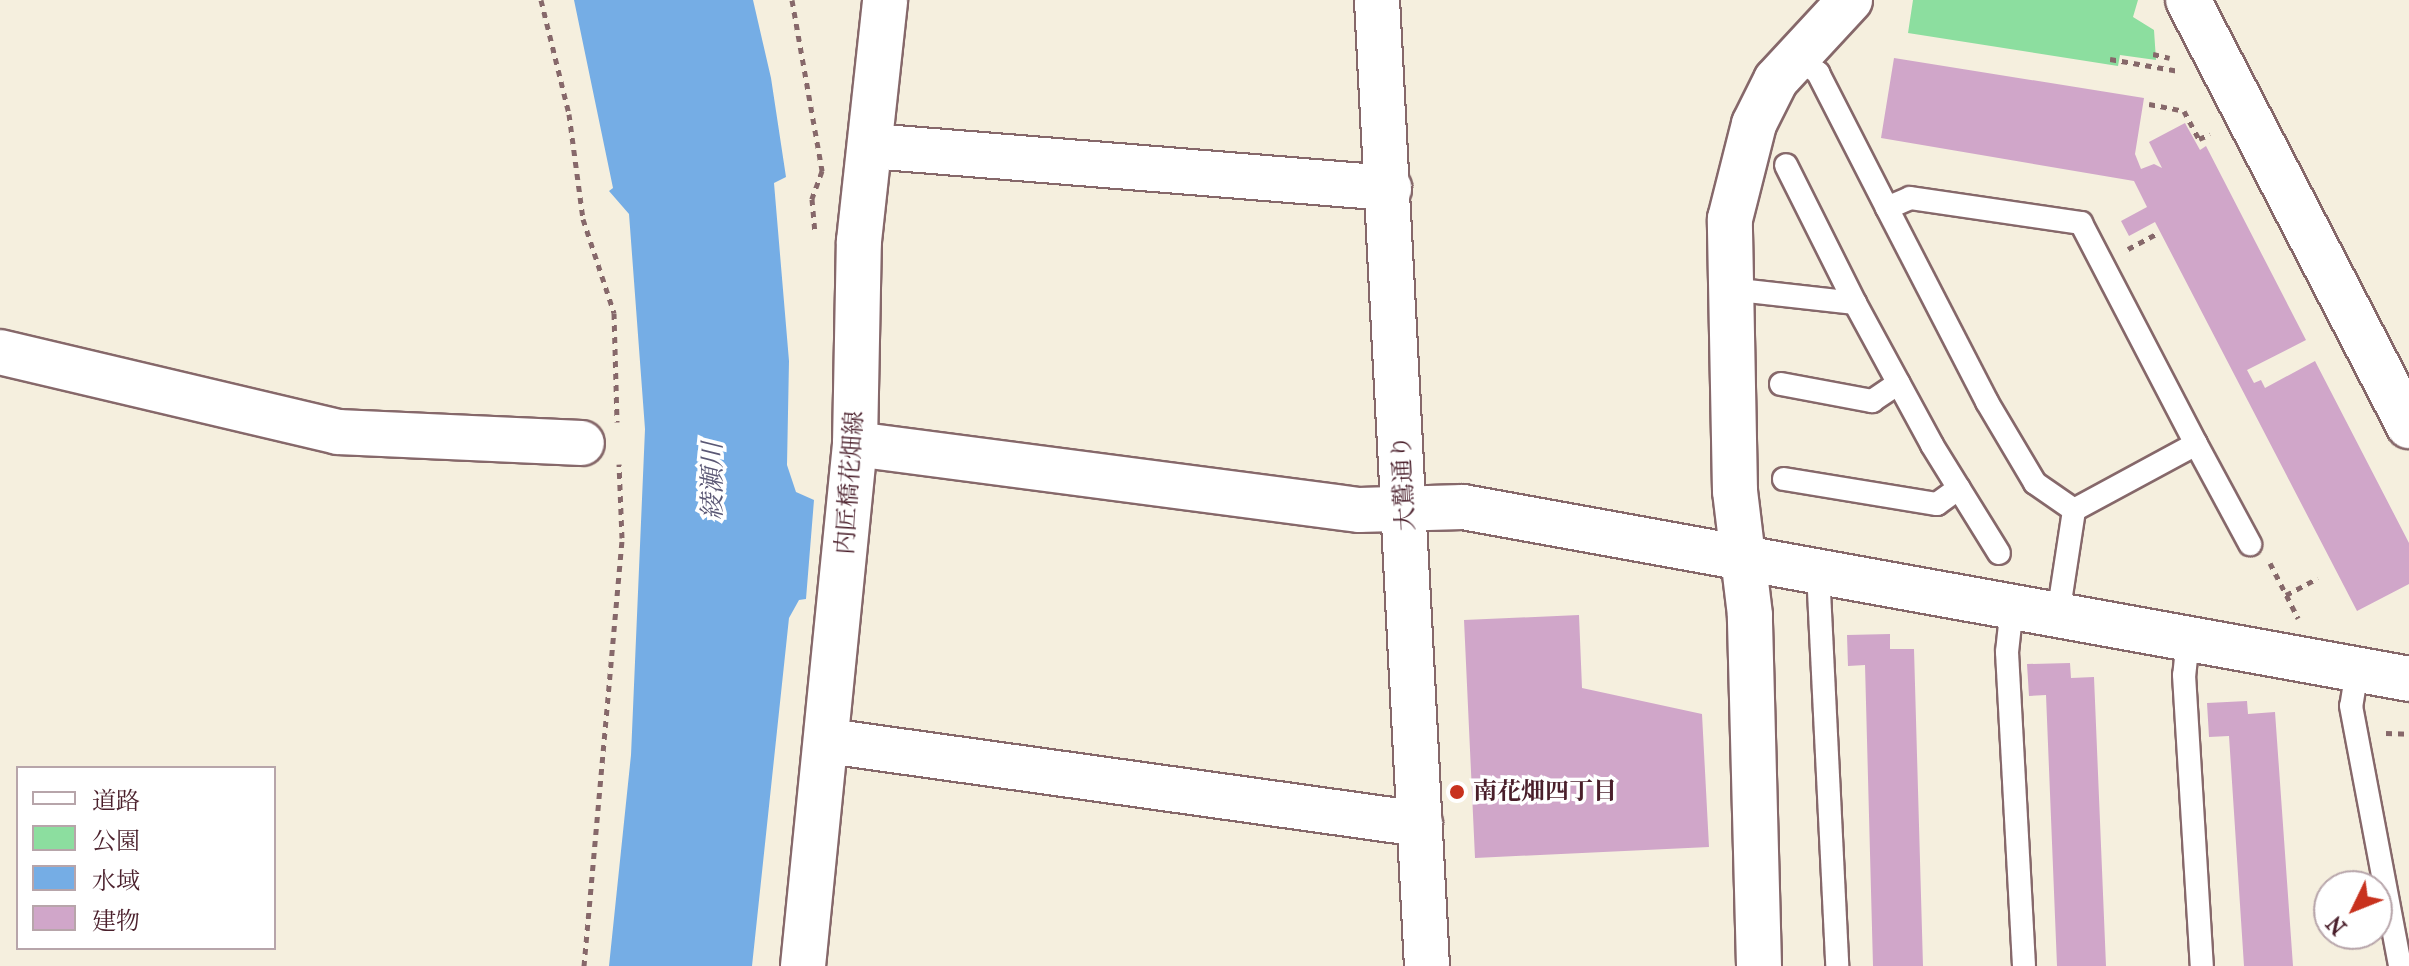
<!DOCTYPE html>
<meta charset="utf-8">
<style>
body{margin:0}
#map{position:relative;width:2409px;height:966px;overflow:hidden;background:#f5efde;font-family:"IM FELL French Canon","Noto Serif JP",serif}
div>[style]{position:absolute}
.green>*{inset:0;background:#8cde9f}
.water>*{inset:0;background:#75ade5}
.building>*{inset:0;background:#d0a6c9}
.path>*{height:5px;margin-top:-2.5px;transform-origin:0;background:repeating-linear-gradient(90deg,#86686a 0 6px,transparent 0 12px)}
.roads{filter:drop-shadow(2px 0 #86686a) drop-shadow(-2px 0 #86686a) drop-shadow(0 2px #86686a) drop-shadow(0 -2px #86686a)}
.service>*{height:22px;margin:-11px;padding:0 11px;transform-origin:11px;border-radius:11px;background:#fff}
.minor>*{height:44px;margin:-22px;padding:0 22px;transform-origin:22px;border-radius:22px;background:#fff}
.tertiary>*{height:44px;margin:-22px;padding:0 22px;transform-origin:22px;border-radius:22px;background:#fff}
.secondary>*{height:44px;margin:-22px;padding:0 22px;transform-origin:22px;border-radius:22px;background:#fff}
.dots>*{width:22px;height:22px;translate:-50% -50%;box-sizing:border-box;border:4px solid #fff;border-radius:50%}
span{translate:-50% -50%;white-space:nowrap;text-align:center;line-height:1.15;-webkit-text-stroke:7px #fff;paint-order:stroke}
.street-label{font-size:24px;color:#4a1f2b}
.poi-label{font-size:24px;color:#4a1f2b;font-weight:700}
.left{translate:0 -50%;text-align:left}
.water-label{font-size:26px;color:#5b5875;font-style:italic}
.legend{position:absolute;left:16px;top:766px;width:260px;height:184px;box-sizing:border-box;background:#fff;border:2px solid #b7a5aa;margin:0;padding:10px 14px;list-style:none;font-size:24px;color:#4a1f2b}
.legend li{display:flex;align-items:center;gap:16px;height:40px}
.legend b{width:40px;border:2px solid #b7a5aa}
.north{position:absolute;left:2313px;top:870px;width:80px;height:80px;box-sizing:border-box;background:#fff;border:2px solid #b7a5aa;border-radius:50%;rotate:227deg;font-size:22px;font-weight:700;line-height:32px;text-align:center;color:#4a1f2b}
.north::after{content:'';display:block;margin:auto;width:28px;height:36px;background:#c8321e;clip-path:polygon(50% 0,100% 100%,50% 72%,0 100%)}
</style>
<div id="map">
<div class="green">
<div style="clip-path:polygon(1913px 0,2138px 0,2133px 17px,2154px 30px,2156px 60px,2120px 55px,2118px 66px,1908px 33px)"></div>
</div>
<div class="water">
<div style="clip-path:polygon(574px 0,753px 0,771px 78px,786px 177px,774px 183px,789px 361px,787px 465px,796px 492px,814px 500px,806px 599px,799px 600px,789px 618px,752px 966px,609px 966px,631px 755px,645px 429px,629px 214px,609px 191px,613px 188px)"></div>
</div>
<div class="building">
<div style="clip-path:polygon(1894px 58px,2144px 98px,2135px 154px,2141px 169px,2154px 164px,2162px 168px,2149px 142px,2185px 123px,2200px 150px,2206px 146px,2306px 340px,2247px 370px,2254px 383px,2261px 380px,2265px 388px,2315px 361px,2409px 543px,2409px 584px,2357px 611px,2155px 222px,2129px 236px,2121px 221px,2147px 207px,2134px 181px,1881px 138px)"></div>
<div style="clip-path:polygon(1579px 615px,1582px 688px,1702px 714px,1709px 847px,1475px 858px,1464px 620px)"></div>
<div style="clip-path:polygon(1890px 634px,1890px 649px,1914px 649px,1923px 966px,1873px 966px,1865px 665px,1848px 666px,1847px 635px)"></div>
<div style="clip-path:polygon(2070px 663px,2071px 678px,2094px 677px,2106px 966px,2057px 966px,2046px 695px,2029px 696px,2027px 664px)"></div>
<div style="clip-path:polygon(2247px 701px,2248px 714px,2275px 712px,2293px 966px,2244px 966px,2229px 736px,2209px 737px,2207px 703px)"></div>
</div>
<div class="path">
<div style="left:541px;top:0;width:117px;rotate:76.2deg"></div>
<div style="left:569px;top:114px;width:106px;rotate:82.4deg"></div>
<div style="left:583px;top:219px;width:99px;rotate:71.7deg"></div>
<div style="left:614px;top:313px;width:109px;rotate:88.4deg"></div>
<div style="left:792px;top:0;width:174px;rotate:80deg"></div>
<div style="left:822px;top:171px;width:30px;rotate:110deg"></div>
<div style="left:812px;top:199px;width:35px;rotate:85deg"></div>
<div style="left:2153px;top:54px;width:17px;rotate:13deg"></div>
<div style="left:2110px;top:59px;width:70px;rotate:9.9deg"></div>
<div style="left:2149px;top:104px;width:36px;rotate:11deg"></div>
<div style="left:2184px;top:111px;width:32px;rotate:62deg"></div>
<div style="left:2199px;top:139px;width:12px;rotate:-24deg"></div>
<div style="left:2128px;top:249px;width:34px;rotate:-28deg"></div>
<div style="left:2270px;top:563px;width:62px;rotate:63deg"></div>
<div style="left:2286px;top:595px;width:36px;rotate:-28deg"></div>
<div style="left:2386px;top:733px;width:23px;rotate:2deg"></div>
<div style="left:584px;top:966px;width:430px;rotate:-84.9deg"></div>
<div style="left:622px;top:538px;width:74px;rotate:-92.3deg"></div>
</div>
<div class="roads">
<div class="service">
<div style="left:1795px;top:56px;width:29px;rotate:36deg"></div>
<div style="left:1818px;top:73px;width:152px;rotate:62.9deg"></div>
<div style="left:1887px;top:208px;width:25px;rotate:-23deg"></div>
<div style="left:1910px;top:198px;width:173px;rotate:8.3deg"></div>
<div style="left:2081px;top:223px;width:249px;rotate:62.5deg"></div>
<div style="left:2196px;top:444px;width:139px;rotate:151.6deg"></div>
<div style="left:1887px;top:208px;width:218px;rotate:62.7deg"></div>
<div style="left:1987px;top:402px;width:94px;rotate:59.3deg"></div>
<div style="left:2035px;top:483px;width:47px;rotate:34.7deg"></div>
<div style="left:1730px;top:289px;width:126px;rotate:6.4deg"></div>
<div style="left:1855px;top:303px;width:154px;rotate:-116.6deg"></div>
<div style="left:1855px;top:303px;width:162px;rotate:61.5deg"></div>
<div style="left:1932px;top:445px;width:127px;rotate:58.2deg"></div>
<div style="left:1781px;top:384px;width:93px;rotate:10.6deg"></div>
<div style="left:1872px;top:401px;width:32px;rotate:-34deg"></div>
<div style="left:2196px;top:444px;width:114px;rotate:61.6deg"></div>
<div style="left:1784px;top:479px;width:155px;rotate:9.3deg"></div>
<div style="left:1937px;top:504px;width:27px;rotate:-36deg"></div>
<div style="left:1818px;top:571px;width:395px;rotate:87.2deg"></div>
<div style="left:2012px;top:606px;width:46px;rotate:96.2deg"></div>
<div style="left:2007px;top:652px;width:314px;rotate:86.9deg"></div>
<div style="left:2058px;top:615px;width:106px;rotate:-81.3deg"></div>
<div style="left:2188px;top:639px;width:36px;rotate:96deg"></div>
<div style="left:2184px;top:675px;width:292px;rotate:86.5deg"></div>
<div style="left:2357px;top:670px;width:36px;rotate:99deg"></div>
<div style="left:2351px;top:706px;width:265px;rotate:79.3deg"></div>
</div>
<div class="minor">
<div style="left:2188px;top:0;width:480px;rotate:62.6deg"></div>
<div style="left:871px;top:146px;width:520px;rotate:4.64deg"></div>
<div style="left:0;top:352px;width:347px;rotate:13.3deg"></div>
<div style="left:338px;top:432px;width:244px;rotate:2.6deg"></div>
<div style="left:855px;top:444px;width:508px;rotate:7.46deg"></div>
<div style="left:1359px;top:510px;width:104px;rotate:-1.7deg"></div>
<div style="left:1463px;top:507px;width:962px;rotate:10.3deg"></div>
<div style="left:828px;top:741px;width:598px;rotate:7.98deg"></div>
<div style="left:1759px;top:966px;width:351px;rotate:-91.5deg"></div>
<div style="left:1750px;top:615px;width:125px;rotate:-96.9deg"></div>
<div style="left:1735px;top:491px;width:272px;rotate:-91.1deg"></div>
<div style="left:1730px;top:219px;width:98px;rotate:-75.8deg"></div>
<div style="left:1754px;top:124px;width:49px;rotate:-63.4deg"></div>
<div style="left:1776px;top:80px;width:109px;rotate:-47.2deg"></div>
</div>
<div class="tertiary">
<div style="left:1377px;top:0;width:967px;rotate:87.04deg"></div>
</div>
<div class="secondary">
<div style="left:803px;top:966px;width:525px;rotate:-84.31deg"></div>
<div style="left:855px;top:444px;width:203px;rotate:-88.9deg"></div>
<div style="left:859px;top:241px;width:242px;rotate:-83.8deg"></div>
</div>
</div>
<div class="dots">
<div style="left:1457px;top:792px;background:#c8321e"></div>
</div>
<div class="street-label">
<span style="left:850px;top:483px;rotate:-86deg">内匠橋花畑線</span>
<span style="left:1404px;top:483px;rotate:-93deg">大鷲通り</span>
</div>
<div class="poi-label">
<span class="left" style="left:1473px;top:792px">南花畑四丁目</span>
</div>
<div class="water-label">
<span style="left:713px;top:481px;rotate:-90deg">綾瀬川</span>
</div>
<ul class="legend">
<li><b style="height:10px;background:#fff"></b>道路</li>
<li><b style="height:22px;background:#8cde9f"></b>公園</li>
<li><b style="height:22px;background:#75ade5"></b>水域</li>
<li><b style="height:22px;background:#d0a6c9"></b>建物</li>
</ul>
<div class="north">N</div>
</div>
